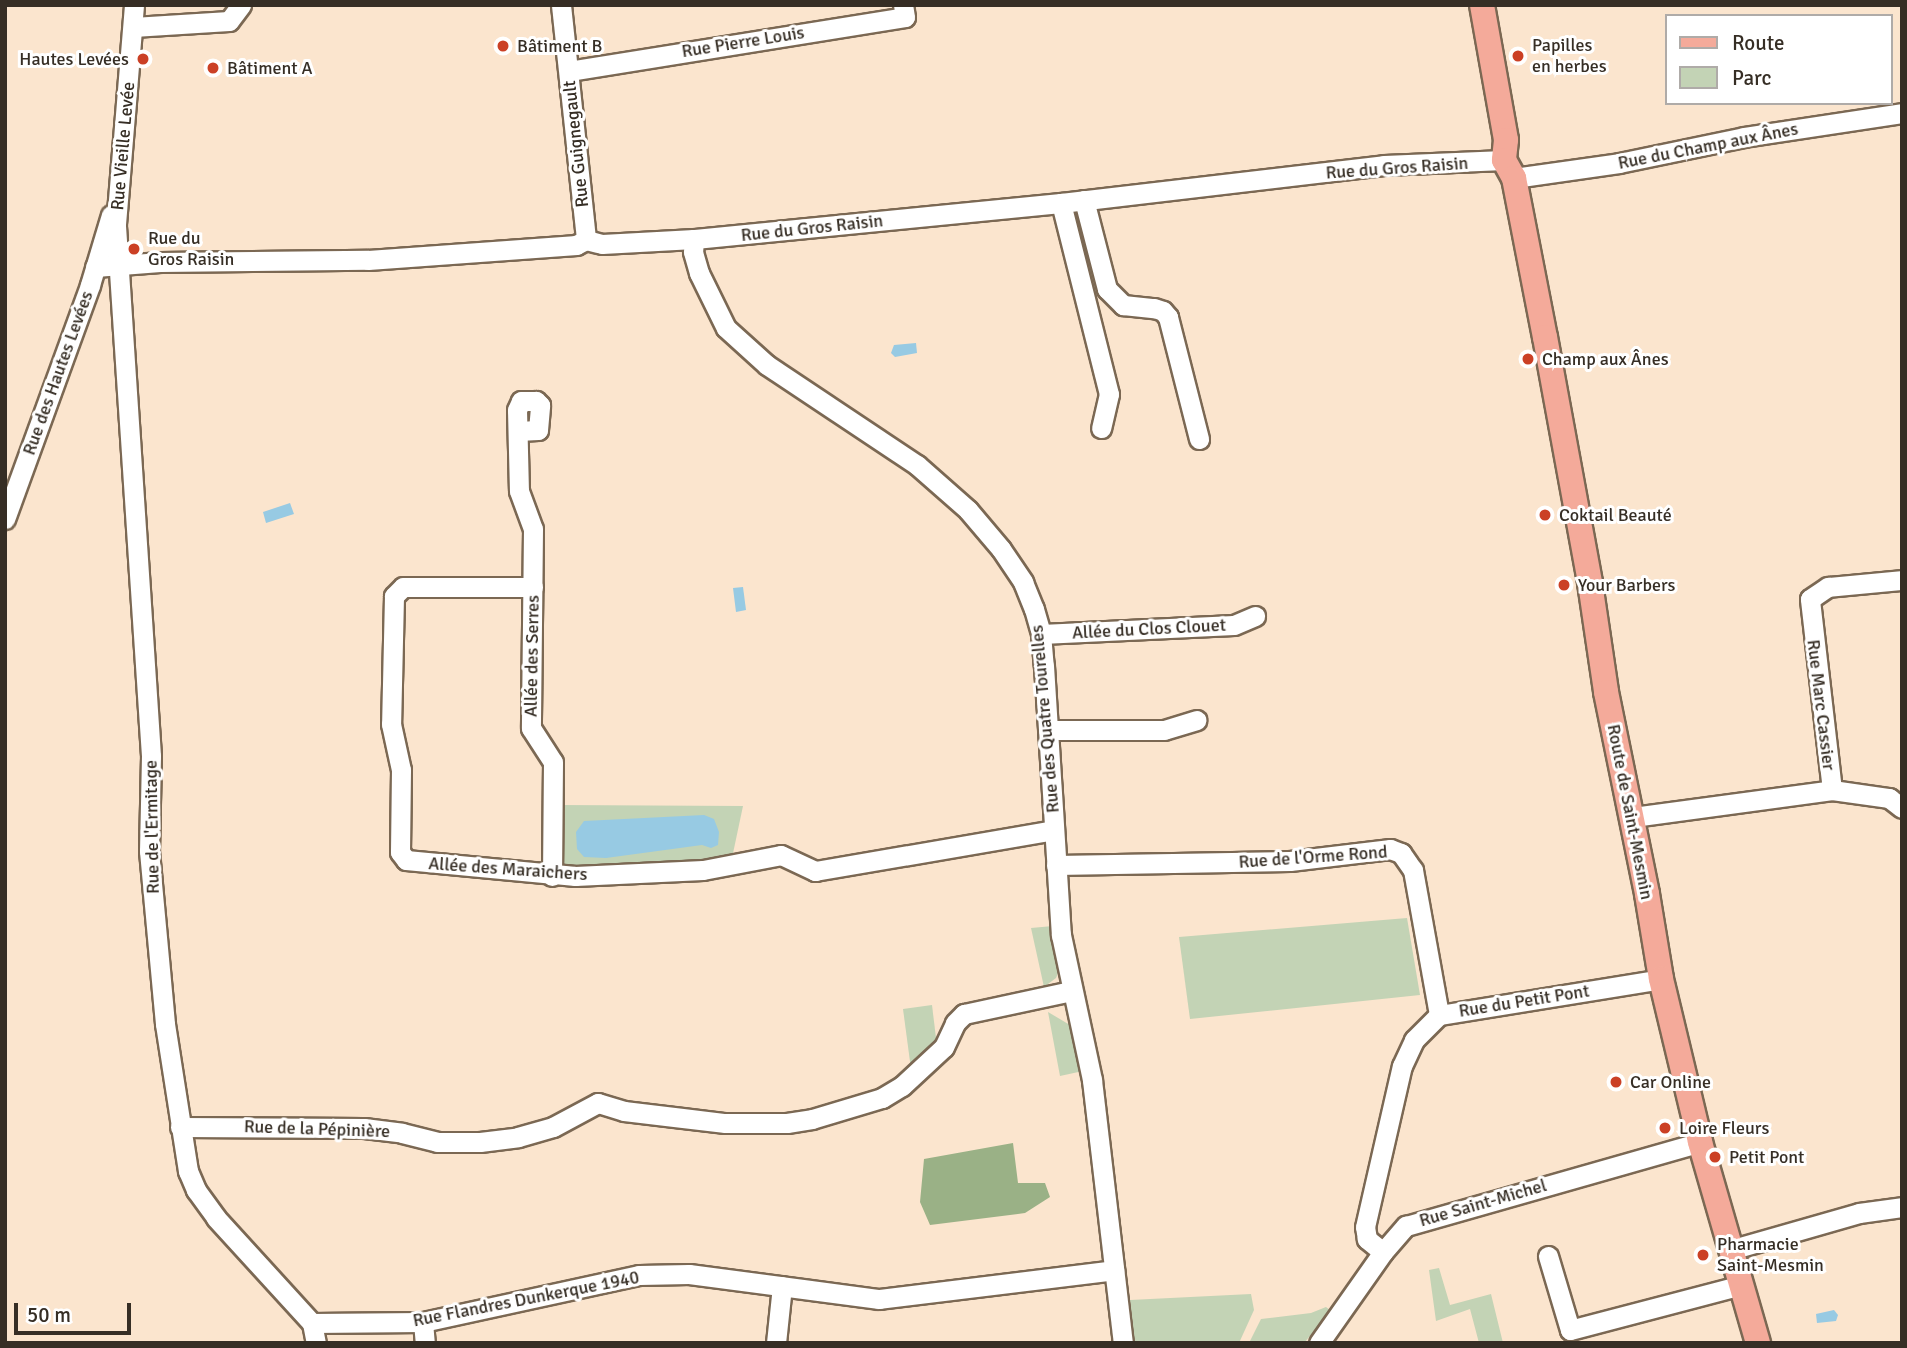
<!DOCTYPE html>
<meta charset="utf-8">
<style>
body{margin:0}
#map{position:relative;width:1907px;height:1348px;overflow:hidden;background:#fbe5ce;font-family:Signika,sans-serif}
div>[style]{position:absolute}
.green>*{inset:0;background:#c3d3b5}
.forest>*{inset:0;background:#9ab186}
.water>*{inset:0;background:#97cae3}
.roads{filter:drop-shadow(2px 0 #7b6853) drop-shadow(-2px 0 #7b6853) drop-shadow(0 2px #7b6853) drop-shadow(0 -2px #7b6853)}
.minor>*{height:19px;margin:-9.5px;padding:0 9.5px;transform-origin:9.5px;border-radius:9.5px;background:#fff}
.major>*{height:24px;margin:-12px;padding:0 12px;transform-origin:12px;border-radius:12px;background:#f4aa9a}
.dots>*{width:19px;height:19px;translate:-50% -50%;box-sizing:border-box;border:4px solid #fff;border-radius:50%}
span{translate:-50% -50%;white-space:nowrap;text-align:center;line-height:1.15;-webkit-text-stroke:6px #fff;paint-order:stroke}
.street-label{font-size:18px;color:#362e25}
.poi-label{font-size:18px;color:#362e25}
.left{translate:0 -50%;text-align:left}
.right{translate:-100% -50%;text-align:right}
.frame{position:absolute;inset:0;border:7px solid #362e25;pointer-events:none}
.legend{position:absolute;left:1665px;top:14px;width:228px;height:91px;box-sizing:border-box;background:#fff;border:2px solid #afaba8;margin:0;padding:9px 12px;list-style:none;font-size:21px;color:#362e25}
.legend li{display:flex;align-items:center;gap:14px;height:35px}
.legend b{width:35px;border:2px solid #afaba8}
.scale{position:absolute;left:14px;top:1303px;width:117px;height:32px;box-sizing:border-box;border:4px solid #362e25;border-top:0;padding-left:9px;font-size:21px;line-height:24px;white-space:nowrap;color:#362e25;-webkit-text-stroke:5px #fff;paint-order:stroke}
</style>
<div id="map">
<div class="green">
<div style="clip-path:polygon(559px 805px,743px 806px,732px 858px,575px 871px,557px 864px)"></div>
<div style="clip-path:polygon(1407px 918px,1420px 995px,1190px 1019px,1179px 937px)"></div>
<div style="clip-path:polygon(1053px 926px,1059px 971px,1056px 978px,1044px 987px,1031px 928px)"></div>
<div style="clip-path:polygon(932px 1005px,936px 1038px,933px 1048px,911px 1069px,903px 1009px)"></div>
<div style="clip-path:polygon(1048px 1012px,1075px 1028px,1083px 1071px,1060px 1076px)"></div>
<div style="clip-path:polygon(1439px 1268px,1450px 1305px,1491px 1294px,1503px 1343px,1479px 1343px,1470px 1309px,1436px 1321px,1429px 1270px)"></div>
<div style="clip-path:polygon(1251px 1294px,1254px 1310px,1239px 1343px,1134px 1343px,1130px 1300px)"></div>
<div style="clip-path:polygon(1326px 1307px,1331px 1311px,1304px 1343px,1249px 1343px,1261px 1319px,1311px 1313px)"></div>
</div>
<div class="forest">
<div style="clip-path:polygon(1013px 1143px,1018px 1183px,1045px 1183px,1050px 1197px,1025px 1213px,930px 1225px,920px 1202px,924px 1159px)"></div>
</div>
<div class="water">
<div style="clip-path:polygon(916px 343px,917px 353px,895px 357px,891px 353px,894px 345px)"></div>
<div style="clip-path:polygon(290px 503px,294px 514px,266px 523px,263px 512px)"></div>
<div style="clip-path:polygon(743px 587px,746px 610px,736px 612px,733px 588px)"></div>
<div style="clip-path:polygon(704px 815px,714px 819px,719px 832px,718px 845px,711px 848px,702px 845px,606px 858px,584px 857px,577px 849px,576px 832px,584px 821px)"></div>
<div style="clip-path:polygon(1834px 1310px,1838px 1315px,1836px 1321px,1817px 1323px,1816px 1314px)"></div>
</div>
<div class="roads">
<div class="minor">
<div style="left:134px;top:5px;width:222px;rotate:94.7deg"></div>
<div style="left:116px;top:226px;width:531px;rotate:86.22deg"></div>
<div style="left:151px;top:756px;width:95px;rotate:91.2deg"></div>
<div style="left:149px;top:851px;width:174px;rotate:84.7deg"></div>
<div style="left:165px;top:1024px;width:149px;rotate:81.1deg"></div>
<div style="left:188px;top:1171px;width:21px;rotate:67deg"></div>
<div style="left:196px;top:1190px;width:34px;rotate:54deg"></div>
<div style="left:216px;top:1218px;width:142px;rotate:47.6deg"></div>
<div style="left:312px;top:1323px;width:20px;rotate:79deg"></div>
<div style="left:561px;top:5px;width:236px;rotate:83.9deg"></div>
<div style="left:133px;top:27px;width:96px;rotate:-3.6deg"></div>
<div style="left:229px;top:21px;width:20px;rotate:-53deg"></div>
<div style="left:569px;top:71px;width:340px;rotate:-9.1deg"></div>
<div style="left:905px;top:17px;width:12px;rotate:-99deg"></div>
<div style="left:1514px;top:178px;width:106px;rotate:-8.1deg"></div>
<div style="left:1619px;top:163px;width:128px;rotate:-11.7deg"></div>
<div style="left:1744px;top:137px;width:160px;rotate:-8.6deg"></div>
<div style="left:1084px;top:200px;width:92px;rotate:75.5deg"></div>
<div style="left:1107px;top:289px;width:23px;rotate:45deg"></div>
<div style="left:1123px;top:305px;width:31px;rotate:6deg"></div>
<div style="left:1154px;top:308px;width:9px;rotate:18deg"></div>
<div style="left:1163px;top:311px;width:8px;rotate:50deg"></div>
<div style="left:1168px;top:317px;width:126px;rotate:75.7deg"></div>
<div style="left:1061px;top:203px;width:197px;rotate:75.9deg"></div>
<div style="left:1109px;top:394px;width:35px;rotate:103deg"></div>
<div style="left:694px;top:239px;width:13px;rotate:94deg"></div>
<div style="left:693px;top:252px;width:22px;rotate:74deg"></div>
<div style="left:699px;top:273px;width:61px;rotate:63.9deg"></div>
<div style="left:726px;top:328px;width:55px;rotate:42.1deg"></div>
<div style="left:767px;top:365px;width:180px;rotate:33.7deg"></div>
<div style="left:917px;top:465px;width:68px;rotate:41.4deg"></div>
<div style="left:968px;top:510px;width:51px;rotate:49.8deg"></div>
<div style="left:1001px;top:549px;width:40px;rotate:56deg"></div>
<div style="left:1023px;top:582px;width:29px;rotate:68deg"></div>
<div style="left:1034px;top:609px;width:26px;rotate:74deg"></div>
<div style="left:1041px;top:634px;width:32px;rotate:85deg"></div>
<div style="left:1044px;top:666px;width:270px;rotate:86.4deg"></div>
<div style="left:1061px;top:935px;width:148px;rotate:77.9deg"></div>
<div style="left:1092px;top:1080px;width:265px;rotate:83.3deg"></div>
<div style="left:95px;top:267px;width:65px;rotate:-4.4deg"></div>
<div style="left:160px;top:262px;width:208px;rotate:-0.6deg"></div>
<div style="left:368px;top:260px;width:209px;rotate:-4.1deg"></div>
<div style="left:576px;top:245px;width:11px;rotate:-27deg"></div>
<div style="left:586px;top:240px;width:16px;rotate:14deg"></div>
<div style="left:602px;top:244px;width:92px;rotate:-3.1deg"></div>
<div style="left:694px;top:239px;width:369px;rotate:-5.6deg"></div>
<div style="left:1061px;top:203px;width:325px;rotate:-6.7deg"></div>
<div style="left:1384px;top:165px;width:120px;rotate:-2.4deg"></div>
<div style="left:518px;top:431px;width:20px;rotate:-3deg"></div>
<div style="left:538px;top:430px;width:25px;rotate:-85deg"></div>
<div style="left:540px;top:405px;width:6px;rotate:-135deg"></div>
<div style="left:536px;top:401px;width:15px;rotate:180deg"></div>
<div style="left:521px;top:401px;width:10px;rotate:114deg"></div>
<div style="left:517px;top:410px;width:81px;rotate:88.6deg"></div>
<div style="left:519px;top:491px;width:40px;rotate:69.8deg"></div>
<div style="left:533px;top:529px;width:199px;rotate:90.6deg"></div>
<div style="left:531px;top:728px;width:40px;rotate:57.1deg"></div>
<div style="left:553px;top:762px;width:114px;rotate:90.5deg"></div>
<div style="left:5px;top:519px;width:249px;rotate:-70deg"></div>
<div style="left:90px;top:285px;width:73px;rotate:-73.3deg"></div>
<div style="left:533px;top:587px;width:130px;rotate:180deg"></div>
<div style="left:403px;top:587px;width:13px;rotate:135deg"></div>
<div style="left:394px;top:596px;width:128px;rotate:91.3deg"></div>
<div style="left:391px;top:724px;width:47px;rotate:77.7deg"></div>
<div style="left:401px;top:770px;width:82px;rotate:90.7deg"></div>
<div style="left:400px;top:852px;width:10px;rotate:53deg"></div>
<div style="left:406px;top:860px;width:170px;rotate:5.4deg"></div>
<div style="left:575px;top:876px;width:128px;rotate:-2.7deg"></div>
<div style="left:703px;top:870px;width:79px;rotate:-10.9deg"></div>
<div style="left:781px;top:855px;width:38px;rotate:25deg"></div>
<div style="left:815px;top:871px;width:242px;rotate:-9.7deg"></div>
<div style="left:1041px;top:634px;width:193px;rotate:-2.7deg"></div>
<div style="left:1234px;top:625px;width:23px;rotate:-23deg"></div>
<div style="left:1048px;top:730px;width:116px"></div>
<div style="left:1164px;top:730px;width:34px;rotate:-17deg"></div>
<div style="left:1832px;top:790px;width:192px;rotate:-96.6deg"></div>
<div style="left:1810px;top:599px;width:22px;rotate:-34deg"></div>
<div style="left:1828px;top:587px;width:74px;rotate:-5.4deg"></div>
<div style="left:1633px;top:817px;width:201px;rotate:-7.7deg"></div>
<div style="left:1832px;top:790px;width:58px;rotate:8deg"></div>
<div style="left:1889px;top:798px;width:16px;rotate:38deg"></div>
<div style="left:1056px;top:865px;width:234px;rotate:-1deg"></div>
<div style="left:1290px;top:861px;width:101px;rotate:-6.8deg"></div>
<div style="left:1390px;top:849px;width:12px;rotate:20deg"></div>
<div style="left:1401px;top:853px;width:21px;rotate:55deg"></div>
<div style="left:1413px;top:870px;width:147px;rotate:79.8deg"></div>
<div style="left:180px;top:1127px;width:184px;rotate:0.3deg"></div>
<div style="left:364px;top:1128px;width:38px;rotate:7deg"></div>
<div style="left:402px;top:1133px;width:36px;rotate:14deg"></div>
<div style="left:437px;top:1142px;width:43px"></div>
<div style="left:480px;top:1142px;width:38px;rotate:-7deg"></div>
<div style="left:518px;top:1137px;width:36px;rotate:-16deg"></div>
<div style="left:553px;top:1127px;width:51px;rotate:-28.1deg"></div>
<div style="left:598px;top:1103px;width:27px;rotate:17deg"></div>
<div style="left:624px;top:1111px;width:102px;rotate:6.8deg"></div>
<div style="left:725px;top:1123px;width:62px"></div>
<div style="left:787px;top:1123px;width:25px;rotate:-9deg"></div>
<div style="left:812px;top:1119px;width:73px;rotate:-16.7deg"></div>
<div style="left:882px;top:1098px;width:23px;rotate:-31deg"></div>
<div style="left:902px;top:1086px;width:57px;rotate:-42.9deg"></div>
<div style="left:944px;top:1047px;width:26px;rotate:-65deg"></div>
<div style="left:955px;top:1023px;width:13px;rotate:-45deg"></div>
<div style="left:964px;top:1014px;width:109px;rotate:-12.1deg"></div>
<div style="left:1730px;top:1250px;width:134px;rotate:-16deg"></div>
<div style="left:1859px;top:1213px;width:43px;rotate:-7.9deg"></div>
<div style="left:1383px;top:1252px;width:21px;rotate:-141deg"></div>
<div style="left:1367px;top:1239px;width:12px;rotate:-99deg"></div>
<div style="left:1365px;top:1227px;width:165px;rotate:-77.1deg"></div>
<div style="left:1402px;top:1066px;width:29px;rotate:-65deg"></div>
<div style="left:1414px;top:1040px;width:35px;rotate:-45deg"></div>
<div style="left:1439px;top:1015px;width:225px;rotate:-9.2deg"></div>
<div style="left:1548px;top:1256px;width:77px;rotate:73.4deg"></div>
<div style="left:1570px;top:1330px;width:177px;rotate:-14.7deg"></div>
<div style="left:423px;top:1322px;width:21px;rotate:85deg"></div>
<div style="left:312px;top:1323px;width:111px;rotate:-0.5deg"></div>
<div style="left:423px;top:1322px;width:221px;rotate:-12.3deg"></div>
<div style="left:639px;top:1275px;width:50px;rotate:-1.1deg"></div>
<div style="left:689px;top:1274px;width:192px;rotate:7.5deg"></div>
<div style="left:879px;top:1299px;width:237px;rotate:-7deg"></div>
<div style="left:776px;top:1343px;width:57px;rotate:-84deg"></div>
<div style="left:1319px;top:1343px;width:111px;rotate:-54.9deg"></div>
<div style="left:1383px;top:1252px;width:35px;rotate:-49deg"></div>
<div style="left:1406px;top:1226px;width:306px;rotate:-15.9deg"></div>
</div>
<div class="major">
<div style="left:1482px;top:5px;width:137px;rotate:79.9deg"></div>
<div style="left:1506px;top:140px;width:20px;rotate:96deg"></div>
<div style="left:1504px;top:160px;width:21px;rotate:61deg"></div>
<div style="left:1514px;top:178px;width:162px;rotate:79deg"></div>
<div style="left:1545px;top:337px;width:250px;rotate:79.6deg"></div>
<div style="left:1590px;top:583px;width:110px;rotate:81.6deg"></div>
<div style="left:1606px;top:692px;width:206px;rotate:78.5deg"></div>
<div style="left:1647px;top:894px;width:86px;rotate:80.6deg"></div>
<div style="left:1661px;top:979px;width:168px;rotate:76.5deg"></div>
<div style="left:1700px;top:1142px;width:209px;rotate:73.9deg"></div>
</div>
</div>
<div class="dots">
<div style="left:503px;top:46px;background:#cb4025"></div>
<div style="left:1518px;top:56px;background:#cb4025"></div>
<div style="left:143px;top:59px;background:#cb4025"></div>
<div style="left:213px;top:68px;background:#cb4025"></div>
<div style="left:134px;top:249px;background:#cb4025"></div>
<div style="left:1528px;top:359px;background:#cb4025"></div>
<div style="left:1545px;top:515px;background:#cb4025"></div>
<div style="left:1564px;top:585px;background:#cb4025"></div>
<div style="left:1616px;top:1082px;background:#cb4025"></div>
<div style="left:1665px;top:1128px;background:#cb4025"></div>
<div style="left:1715px;top:1157px;background:#cb4025"></div>
<div style="left:1703px;top:1255px;background:#cb4025"></div>
</div>
<div class="street-label">
<span style="left:743px;top:42px;rotate:-9deg">Rue Pierre Louis</span>
<span style="left:576px;top:144px;rotate:-96deg">Rue Guignegault</span>
<span style="left:123px;top:146px;rotate:-85deg">Rue Vieille Levée</span>
<span style="left:1708px;top:146px;rotate:-11deg">Rue du Champ aux Ânes</span>
<span style="left:1397px;top:168px;rotate:-4deg">Rue du Gros Raisin</span>
<span style="left:812px;top:228px;rotate:-6deg">Rue du Gros Raisin</span>
<span style="left:58px;top:373px;rotate:-70deg">Rue des Hautes Levées</span>
<span style="left:1149px;top:629px;rotate:-3deg">Allée du Clos Clouet</span>
<span style="left:532px;top:656px;rotate:-89deg">Allée des Serres</span>
<span style="left:1821px;top:705px;rotate:83deg">Rue Marc Cassier</span>
<span style="left:1045px;top:719px;rotate:-95deg">Rue des Quatre Tourelles</span>
<span style="left:1630px;top:812px;rotate:79deg">Route de Saint-Mesmin</span>
<span style="left:152px;top:827px;rotate:-91deg">Rue de l'Ermitage</span>
<span style="left:1313px;top:857px;rotate:-4deg">Rue de l'Orme Rond</span>
<span style="left:508px;top:869px;rotate:4deg">Allée des Maraichers</span>
<span style="left:1524px;top:1001px;rotate:-9deg">Rue du Petit Pont</span>
<span style="left:317px;top:1129px;rotate:2deg">Rue de la Pépinière</span>
<span style="left:1483px;top:1203px;rotate:-16deg">Rue Saint-Michel</span>
<span style="left:526px;top:1299px;rotate:-11deg">Rue Flandres Dunkerque 1940</span>
</div>
<div class="poi-label">
<span class="left" style="left:517px;top:46px">Bâtiment B</span>
<span class="left" style="left:1532px;top:56px">Papilles<br>en herbes</span>
<span class="right" style="left:129px;top:59px">Hautes Levées</span>
<span class="left" style="left:227px;top:68px">Bâtiment A</span>
<span class="left" style="left:148px;top:249px">Rue du<br>Gros Raisin</span>
<span class="left" style="left:1542px;top:359px">Champ aux Ânes</span>
<span class="left" style="left:1559px;top:515px">Coktail Beauté</span>
<span class="left" style="left:1578px;top:585px">Your Barbers</span>
<span class="left" style="left:1630px;top:1082px">Car Online</span>
<span class="left" style="left:1679px;top:1128px">Loire Fleurs</span>
<span class="left" style="left:1729px;top:1157px">Petit Pont</span>
<span class="left" style="left:1717px;top:1255px">Pharmacie<br>Saint-Mesmin</span>
</div>
<div class="frame"></div>
<ul class="legend">
<li><b style="height:9px;background:#f4aa9a"></b>Route</li>
<li><b style="height:19px;background:#c3d3b5"></b>Parc</li>
</ul>
<div class="scale">50 m</div>
</div>
